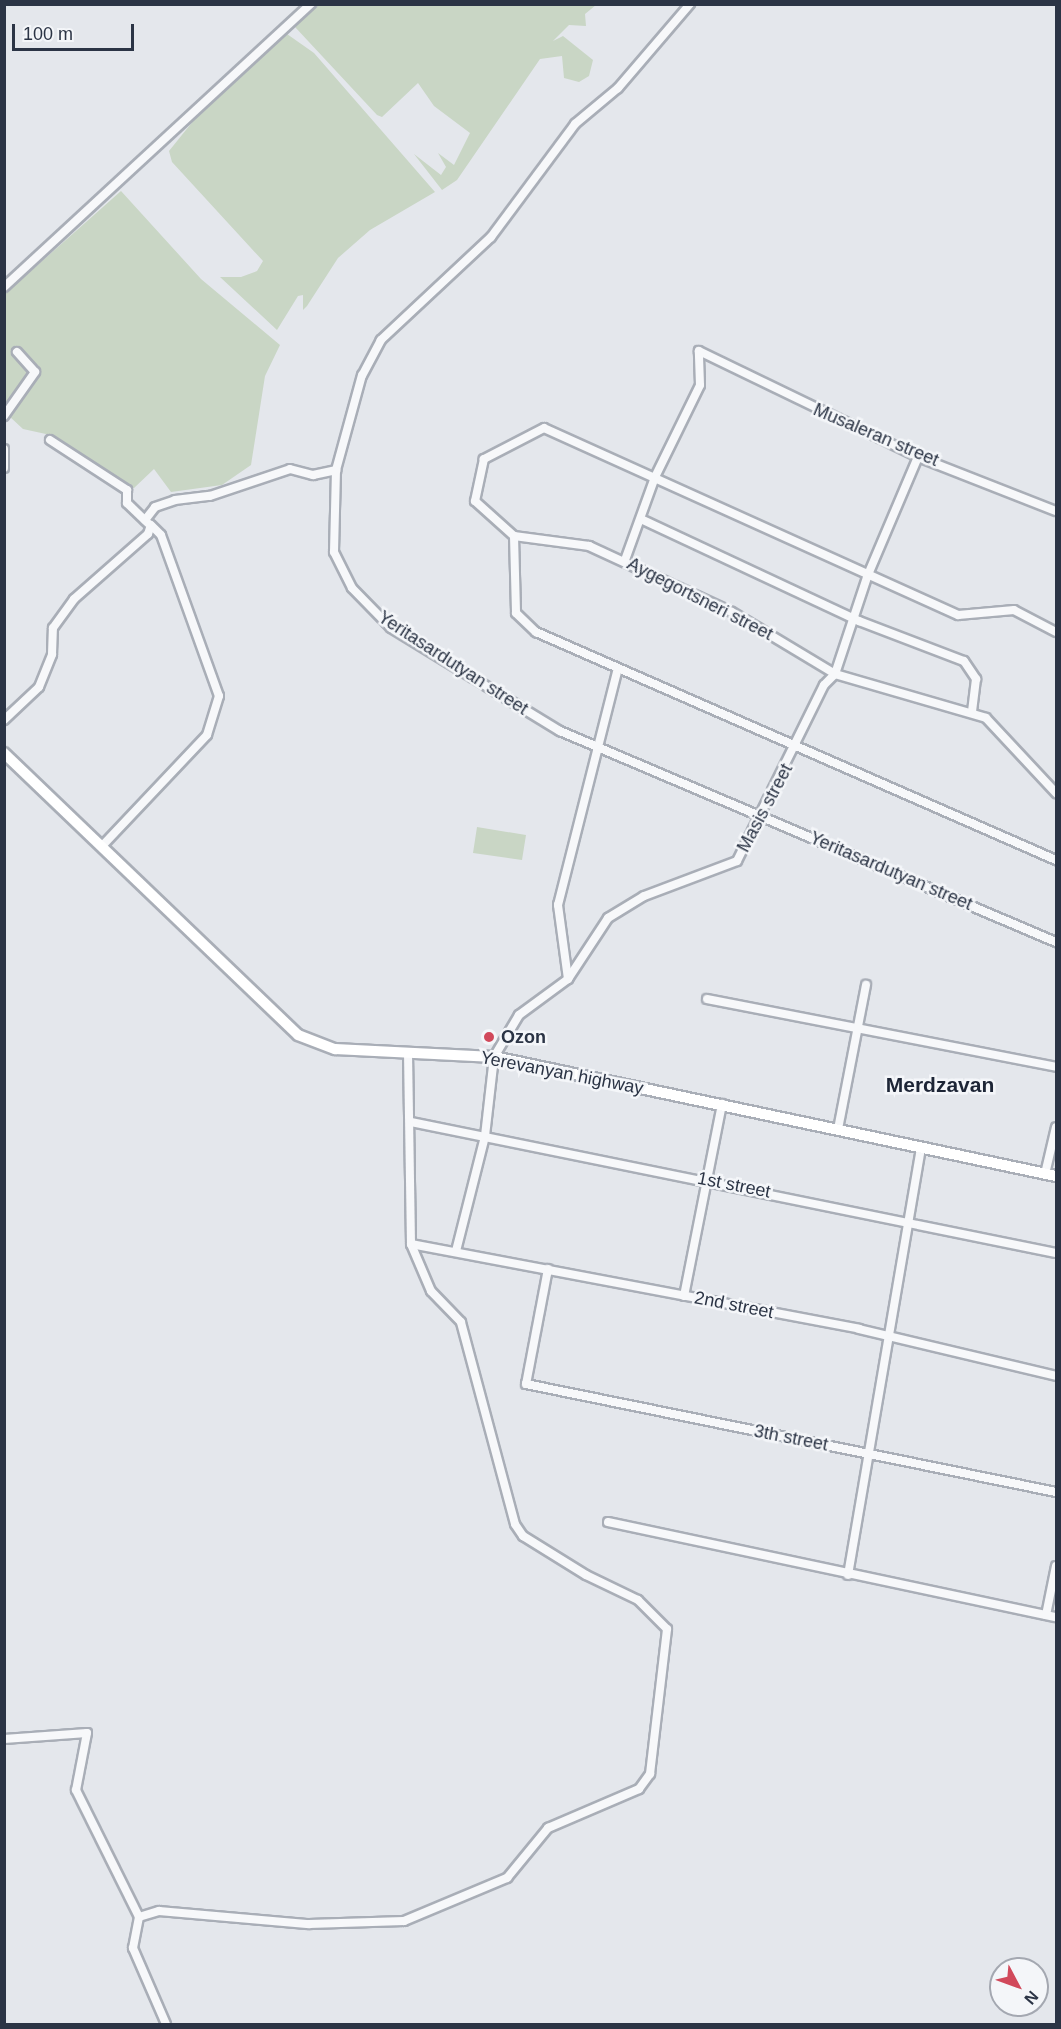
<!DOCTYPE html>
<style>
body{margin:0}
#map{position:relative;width:1061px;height:2029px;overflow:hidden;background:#e4e7ec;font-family:Arial,sans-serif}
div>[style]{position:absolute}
.green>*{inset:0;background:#c9d6c5}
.roads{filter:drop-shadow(2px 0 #a9aeb7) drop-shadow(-2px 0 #a9aeb7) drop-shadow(0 2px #a9aeb7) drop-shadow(0 -2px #a9aeb7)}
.minor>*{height:8px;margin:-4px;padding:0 4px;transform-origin:4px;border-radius:4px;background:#f7f8fa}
.major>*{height:10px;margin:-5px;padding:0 5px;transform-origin:5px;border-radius:5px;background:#fff}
.dots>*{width:16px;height:16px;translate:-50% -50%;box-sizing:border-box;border:3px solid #f4f6f9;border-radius:50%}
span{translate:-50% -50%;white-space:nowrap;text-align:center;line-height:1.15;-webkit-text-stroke:5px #f4f6f9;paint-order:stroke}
.street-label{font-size:18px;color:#2b3445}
.poi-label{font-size:18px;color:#2b3445;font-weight:700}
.left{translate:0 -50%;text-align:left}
.quarter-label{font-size:21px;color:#1d2536;font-weight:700}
.frame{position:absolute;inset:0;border:6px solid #2b3445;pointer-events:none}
.north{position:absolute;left:989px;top:1957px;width:60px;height:60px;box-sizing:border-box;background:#f4f6f9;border:2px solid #a4a8b1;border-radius:50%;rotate:131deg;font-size:16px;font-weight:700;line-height:24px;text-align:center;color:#2b3445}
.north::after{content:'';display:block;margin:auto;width:21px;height:27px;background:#d1495b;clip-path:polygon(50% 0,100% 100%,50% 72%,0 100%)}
.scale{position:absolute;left:12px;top:24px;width:122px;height:27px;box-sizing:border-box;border:3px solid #2b3445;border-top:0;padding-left:8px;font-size:18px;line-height:21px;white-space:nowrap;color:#2b3445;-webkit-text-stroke:4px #f4f6f9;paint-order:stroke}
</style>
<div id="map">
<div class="green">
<div style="clip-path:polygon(318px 5px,596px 5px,585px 14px,586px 26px,569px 25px,553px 41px,563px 36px,593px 60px,589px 76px,579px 82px,564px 78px,562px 56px,540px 59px,457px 180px,442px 190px,414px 154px,441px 175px,446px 167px,438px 153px,454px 165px,470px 133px,434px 106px,418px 83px,382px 117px,377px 115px,295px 27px)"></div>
<div style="clip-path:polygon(287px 34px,314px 53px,435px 192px,370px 230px,338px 258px,307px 306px,303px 310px,303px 295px,298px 296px,277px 330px,220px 277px,241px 277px,257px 271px,263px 261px,172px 162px,169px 151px,194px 120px)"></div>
<div style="clip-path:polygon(121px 191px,201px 279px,280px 345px,265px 376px,251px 465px,222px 485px,171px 492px,154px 469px,134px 488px,55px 436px,23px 429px,9px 416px,35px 376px,35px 365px,24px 355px,31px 371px,5px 411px,5px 294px)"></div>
<div style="clip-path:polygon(477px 827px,526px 835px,522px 860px,473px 853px)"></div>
</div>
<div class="roads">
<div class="minor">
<div style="left:690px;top:4px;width:111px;rotate:130.6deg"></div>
<div style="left:618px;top:88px;width:56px;rotate:140.1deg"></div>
<div style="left:575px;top:124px;width:141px;rotate:126.6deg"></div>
<div style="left:491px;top:237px;width:151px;rotate:136.9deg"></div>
<div style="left:381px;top:340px;width:40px;rotate:118deg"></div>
<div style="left:362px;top:375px;width:98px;rotate:105.3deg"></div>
<div style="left:336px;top:470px;width:82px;rotate:91.4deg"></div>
<div style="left:334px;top:552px;width:40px;rotate:63.4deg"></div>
<div style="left:352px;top:588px;width:56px;rotate:45.7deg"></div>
<div style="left:391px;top:628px;width:198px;rotate:31.4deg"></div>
<div style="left:560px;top:731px;width:539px;rotate:23.05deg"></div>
<div style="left:4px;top:287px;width:418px;rotate:-42.7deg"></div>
<div style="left:699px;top:351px;width:243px;rotate:25.8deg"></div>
<div style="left:918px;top:457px;width:148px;rotate:21.4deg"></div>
<div style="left:4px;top:416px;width:54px;rotate:-54.8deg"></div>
<div style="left:35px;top:372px;width:27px;rotate:-132deg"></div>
<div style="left:50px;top:440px;width:92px;rotate:33deg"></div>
<div style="left:127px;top:490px;width:13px;rotate:90deg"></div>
<div style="left:127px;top:503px;width:29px;rotate:44deg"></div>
<div style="left:4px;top:449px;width:19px;rotate:90deg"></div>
<div style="left:641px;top:519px;width:241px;rotate:25.1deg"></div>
<div style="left:859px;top:621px;width:112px;rotate:20.9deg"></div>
<div style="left:964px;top:661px;width:22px;rotate:56deg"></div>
<div style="left:976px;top:679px;width:34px;rotate:97deg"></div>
<div style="left:145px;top:520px;width:16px;rotate:-52deg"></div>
<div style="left:155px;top:507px;width:21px;rotate:-19deg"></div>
<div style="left:175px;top:500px;width:35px;rotate:-7deg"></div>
<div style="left:210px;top:496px;width:84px;rotate:-18.6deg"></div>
<div style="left:290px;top:469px;width:24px;rotate:15deg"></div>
<div style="left:313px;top:475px;width:24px;rotate:-12deg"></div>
<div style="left:514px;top:536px;width:76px;rotate:7.6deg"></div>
<div style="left:589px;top:546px;width:157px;rotate:24.8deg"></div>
<div style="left:732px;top:612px;width:120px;rotate:31deg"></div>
<div style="left:835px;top:674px;width:157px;rotate:16.2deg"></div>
<div style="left:986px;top:718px;width:103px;rotate:47deg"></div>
<div style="left:625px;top:560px;width:88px;rotate:-70.1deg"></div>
<div style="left:655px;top:477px;width:102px;rotate:-63.9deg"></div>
<div style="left:700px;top:385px;width:34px;rotate:-92deg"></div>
<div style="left:1056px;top:632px;width:47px;rotate:-152.4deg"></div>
<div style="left:1014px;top:610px;width:56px;rotate:174.9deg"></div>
<div style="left:958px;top:615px;width:454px;rotate:-155.7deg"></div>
<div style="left:544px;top:428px;width:68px;rotate:152.7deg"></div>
<div style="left:484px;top:459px;width:43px;rotate:102.1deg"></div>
<div style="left:475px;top:501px;width:52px;rotate:41.9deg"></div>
<div style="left:514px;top:536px;width:77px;rotate:88.5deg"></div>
<div style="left:516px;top:613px;width:28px;rotate:44deg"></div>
<div style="left:536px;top:632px;width:568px;rotate:23.68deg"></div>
<div style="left:4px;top:720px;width:48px;rotate:-43.3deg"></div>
<div style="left:39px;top:687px;width:35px;rotate:-68deg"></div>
<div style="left:52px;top:654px;width:26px;rotate:-88deg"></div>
<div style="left:53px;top:628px;width:36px;rotate:-54deg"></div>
<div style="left:74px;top:599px;width:98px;rotate:-41.3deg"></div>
<div style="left:148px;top:534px;width:9px;rotate:-72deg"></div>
<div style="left:151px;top:525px;width:14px;rotate:45deg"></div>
<div style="left:161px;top:535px;width:171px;rotate:70.2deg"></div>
<div style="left:219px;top:696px;width:41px;rotate:107.1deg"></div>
<div style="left:207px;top:735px;width:151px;rotate:133.4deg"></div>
<div style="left:568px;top:979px;width:75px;rotate:-97.7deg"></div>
<div style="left:558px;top:905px;width:244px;rotate:-75.8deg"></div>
<div style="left:707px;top:999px;width:356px;rotate:11deg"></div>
<div style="left:411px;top:1122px;width:658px;rotate:11.48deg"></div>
<div style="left:838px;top:1129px;width:147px;rotate:-79deg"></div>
<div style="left:1045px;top:1174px;width:48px;rotate:-76.8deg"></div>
<div style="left:411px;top:1244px;width:456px;rotate:10.7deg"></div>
<div style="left:859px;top:1329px;width:203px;rotate:13.4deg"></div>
<div style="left:456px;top:1251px;width:119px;rotate:-75.8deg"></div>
<div style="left:485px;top:1136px;width:80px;rotate:-83.5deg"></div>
<div style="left:494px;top:1057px;width:49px;rotate:-59.2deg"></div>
<div style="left:519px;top:1015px;width:61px;rotate:-36.3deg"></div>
<div style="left:568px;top:979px;width:73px;rotate:-56.7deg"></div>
<div style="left:608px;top:918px;width:42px;rotate:-31.4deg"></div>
<div style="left:644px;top:896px;width:99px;rotate:-20.6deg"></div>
<div style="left:737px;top:861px;width:196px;rotate:-63.7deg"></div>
<div style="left:824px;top:685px;width:16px;rotate:-45deg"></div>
<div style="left:835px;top:674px;width:102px;rotate:-71.7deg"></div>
<div style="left:867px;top:577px;width:130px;rotate:-67deg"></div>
<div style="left:548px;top:1269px;width:117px;rotate:100.8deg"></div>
<div style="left:526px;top:1384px;width:541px;rotate:11.52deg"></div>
<div style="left:684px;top:1296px;width:196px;rotate:-78.8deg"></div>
<div style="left:608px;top:1522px;width:458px;rotate:12deg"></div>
<div style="left:848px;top:1575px;width:432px;rotate:-80.3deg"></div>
<div style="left:1046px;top:1615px;width:50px;rotate:-78.5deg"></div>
<div style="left:4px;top:1739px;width:83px;rotate:-4.1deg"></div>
<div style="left:87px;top:1733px;width:58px;rotate:100.9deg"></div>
<div style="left:76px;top:1790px;width:142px;rotate:63.6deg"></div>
<div style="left:166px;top:2024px;width:83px;rotate:-113.5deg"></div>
<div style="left:133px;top:1948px;width:32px;rotate:-79deg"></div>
<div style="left:139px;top:1917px;width:21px;rotate:-17deg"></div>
<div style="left:159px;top:1911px;width:151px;rotate:5deg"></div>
<div style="left:309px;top:1924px;width:95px;rotate:-1.8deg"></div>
<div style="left:404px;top:1921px;width:112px;rotate:-22.7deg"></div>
<div style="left:507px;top:1878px;width:65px;rotate:-50.6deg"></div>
<div style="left:548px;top:1828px;width:99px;rotate:-23.2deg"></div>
<div style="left:639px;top:1789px;width:19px;rotate:-54deg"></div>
<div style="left:650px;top:1774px;width:146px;rotate:-83.3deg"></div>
<div style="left:667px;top:1629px;width:41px;rotate:-135deg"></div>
<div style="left:638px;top:1600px;width:58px;rotate:-154.3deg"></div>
<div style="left:586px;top:1575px;width:74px;rotate:-148.2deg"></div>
<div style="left:523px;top:1536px;width:14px;rotate:-124deg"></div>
<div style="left:515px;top:1524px;width:209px;rotate:-105deg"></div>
<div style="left:461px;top:1322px;width:43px;rotate:-134.1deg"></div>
<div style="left:431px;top:1291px;width:51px;rotate:-113.1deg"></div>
<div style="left:411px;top:1244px;width:191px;rotate:-90.9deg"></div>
</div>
<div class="major">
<div style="left:4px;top:753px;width:407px;rotate:43.8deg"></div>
<div style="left:298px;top:1035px;width:40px;rotate:21deg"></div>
<div style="left:335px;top:1049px;width:159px;rotate:2.9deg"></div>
<div style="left:494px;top:1057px;width:574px;rotate:11.96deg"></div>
</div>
</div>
<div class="dots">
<div style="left:489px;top:1037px;background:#d1495b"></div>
</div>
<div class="street-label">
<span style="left:876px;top:435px;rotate:23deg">Musaleran street</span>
<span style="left:700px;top:599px;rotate:27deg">Aygegortsneri street</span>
<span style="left:453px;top:663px;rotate:33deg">Yeritasardutyan street</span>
<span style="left:765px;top:808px;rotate:-62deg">Masis street</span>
<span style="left:891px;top:871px;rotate:23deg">Yeritasardutyan street</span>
<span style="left:562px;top:1073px;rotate:11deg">Yerevanyan highway</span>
<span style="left:734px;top:1185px;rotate:11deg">1st street</span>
<span style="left:734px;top:1305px;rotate:11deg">2nd street</span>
<span style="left:791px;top:1438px;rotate:11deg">3th street</span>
</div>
<div class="poi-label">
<span class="left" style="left:501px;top:1037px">Ozon</span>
</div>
<div class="quarter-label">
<span style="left:940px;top:1085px">Merdzavan</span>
</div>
<div class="frame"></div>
<div class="north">N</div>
<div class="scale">100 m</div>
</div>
